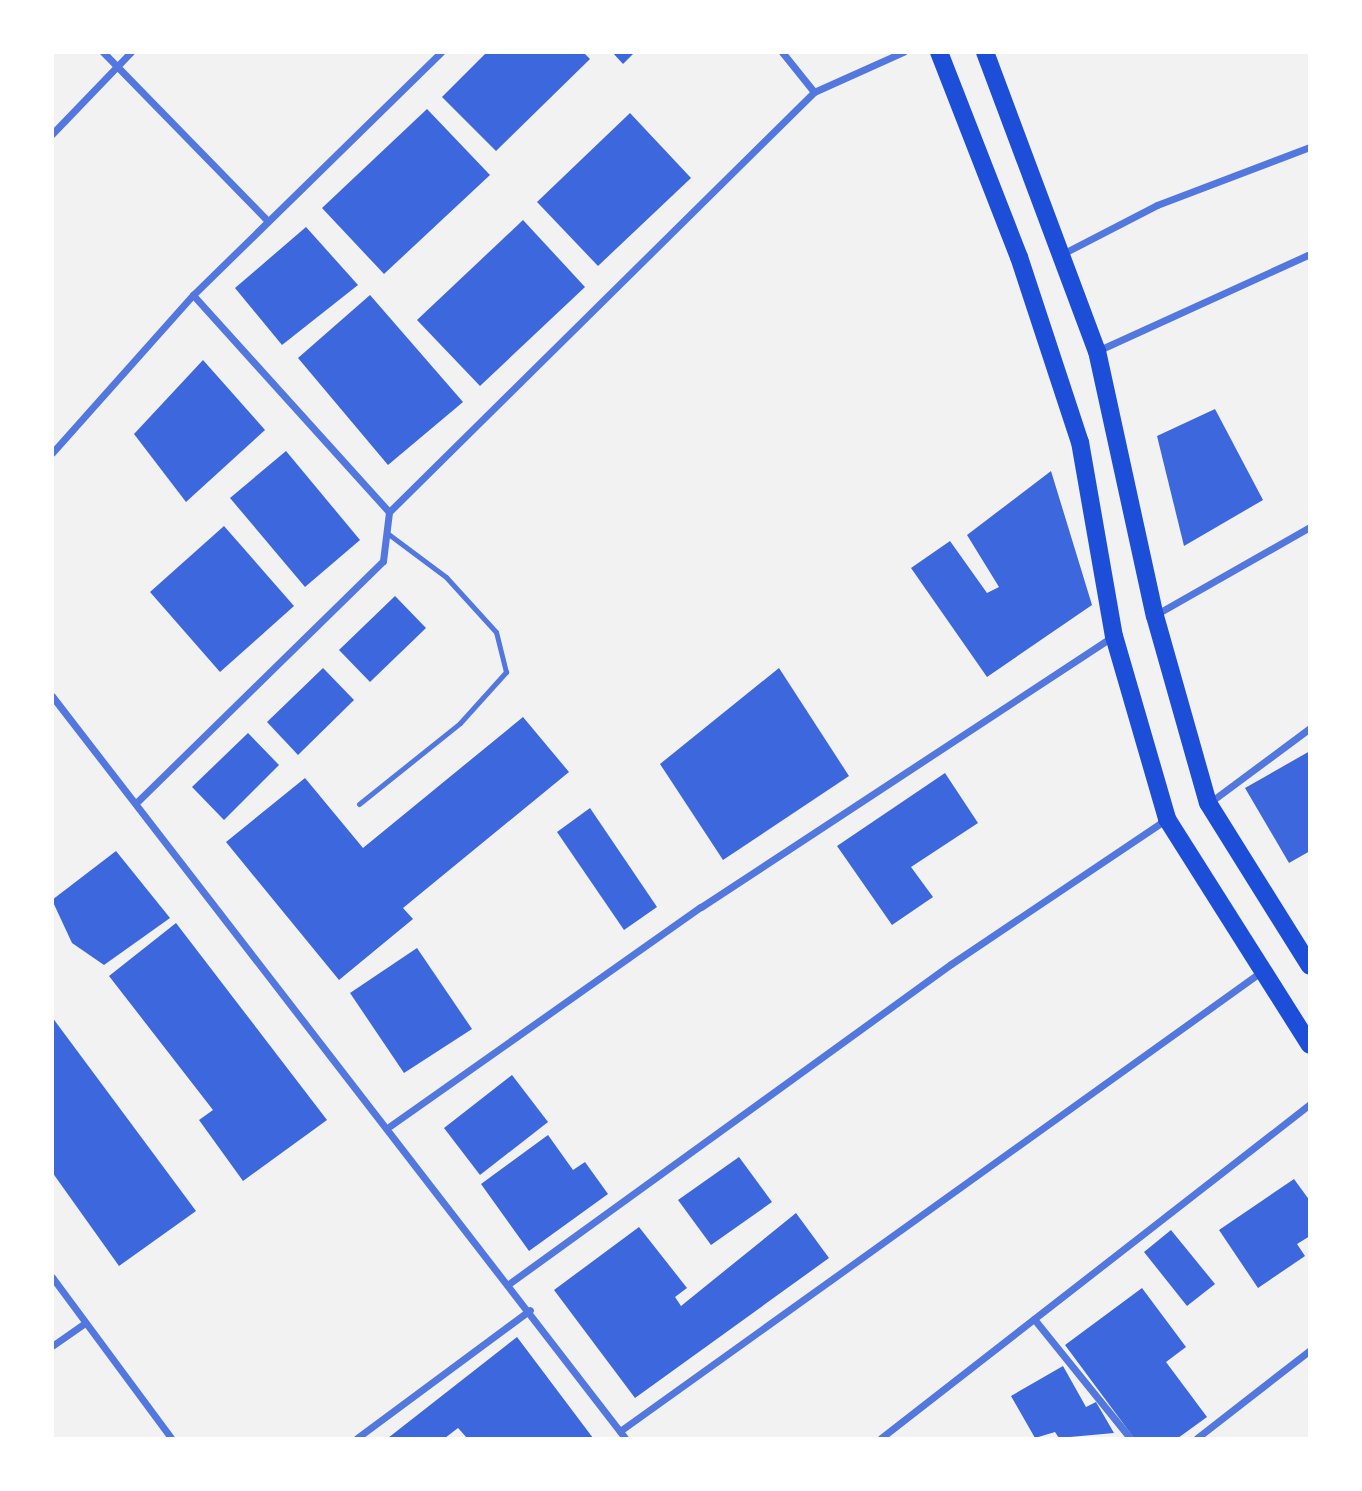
<!DOCTYPE html>
<style>
body{margin:0}
#map{position:relative;width:1362px;height:1491px;overflow:hidden;background:#f2f2f2;font-family:Figtree,sans-serif}
div>[style]{position:absolute}
.building>*{inset:0;background:#3d67dc}
.service>*{height:5px;margin:-2.5px;padding:0 2.5px;transform-origin:2.5px;border-radius:2.5px;background:#5277de}
.minor>*{height:7px;margin:-3.5px;padding:0 3.5px;transform-origin:3.5px;border-radius:3.5px;background:#5277de}
.primary>*{height:18px;margin:-9px;padding:0 9px;transform-origin:9px;border-radius:9px;background:#1d4ed8}
span{translate:-50% -50%;white-space:nowrap;text-align:center;line-height:1.15;-webkit-text-stroke:5px #fff;paint-order:stroke}
.frame{position:absolute;inset:0;border:54px solid #fff;pointer-events:none}
</style>
<div id="map">
<div class="building">
<div style="clip-path:polygon(487px 52px,583px 52px,590px 59px,496px 151px,442px 97px)"></div>
<div style="clip-path:polygon(612px 52px,635px 52px,623px 64px)"></div>
<div style="clip-path:polygon(427px 109px,490px 175px,384px 274px,322px 208px)"></div>
<div style="clip-path:polygon(630px 113px,691px 178px,598px 266px,537px 202px)"></div>
<div style="clip-path:polygon(523px 220px,585px 287px,480px 386px,417px 320px)"></div>
<div style="clip-path:polygon(306px 227px,358px 285px,282px 345px,235px 288px)"></div>
<div style="clip-path:polygon(370px 295px,463px 402px,388px 465px,298px 358px)"></div>
<div style="clip-path:polygon(203px 360px,265px 430px,186px 502px,134px 434px)"></div>
<div style="clip-path:polygon(1215px 409px,1263px 500px,1184px 546px,1157px 436px)"></div>
<div style="clip-path:polygon(286px 451px,360px 540px,305px 587px,230px 498px)"></div>
<div style="clip-path:polygon(1051px 471px,1092px 605px,987px 677px,911px 568px,950px 541px,987px 593px,999px 587px,967px 535px)"></div>
<div style="clip-path:polygon(224px 526px,294px 606px,220px 672px,150px 592px)"></div>
<div style="clip-path:polygon(395px 596px,426px 628px,370px 682px,339px 650px)"></div>
<div style="clip-path:polygon(323px 668px,354px 700px,298px 755px,267px 722px)"></div>
<div style="clip-path:polygon(779px 668px,849px 776px,723px 860px,660px 764px)"></div>
<div style="clip-path:polygon(523px 717px,569px 772px,403px 908px,413px 919px,339px 980px,226px 842px,305px 778px,363px 848px)"></div>
<div style="clip-path:polygon(248px 733px,279px 765px,224px 820px,192px 787px)"></div>
<div style="clip-path:polygon(1310px 751px,1310px 851px,1289px 863px,1245px 788px)"></div>
<div style="clip-path:polygon(945px 773px,978px 823px,911px 867px,933px 897px,892px 925px,837px 846px)"></div>
<div style="clip-path:polygon(590px 808px,657px 907px,624px 930px,557px 832px)"></div>
<div style="clip-path:polygon(116px 851px,170px 918px,104px 965px,72px 943px,52px 900px)"></div>
<div style="clip-path:polygon(176px 923px,327px 1120px,243px 1181px,199px 1120px,213px 1110px,109px 976px)"></div>
<div style="clip-path:polygon(417px 948px,472px 1029px,404px 1073px,350px 993px)"></div>
<div style="clip-path:polygon(52px 1017px,196px 1211px,119px 1266px,52px 1172px)"></div>
<div style="clip-path:polygon(512px 1075px,548px 1122px,480px 1175px,444px 1128px)"></div>
<div style="clip-path:polygon(548px 1135px,573px 1170px,585px 1162px,608px 1194px,529px 1251px,481px 1184px)"></div>
<div style="clip-path:polygon(739px 1157px,772px 1202px,711px 1245px,678px 1200px)"></div>
<div style="clip-path:polygon(1294px 1179px,1310px 1201px,1310px 1236px,1297px 1244px,1305px 1256px,1258px 1288px,1219px 1230px)"></div>
<div style="clip-path:polygon(796px 1213px,829px 1258px,635px 1398px,554px 1290px,639px 1227px,687px 1288px,675px 1297px,681px 1306px)"></div>
<div style="clip-path:polygon(1171px 1230px,1215px 1284px,1187px 1306px,1144px 1252px)"></div>
<div style="clip-path:polygon(1142px 1288px,1186px 1347px,1166px 1362px,1207px 1417px,1178px 1438px,1134px 1438px,1065px 1345px)"></div>
<div style="clip-path:polygon(517px 1337px,593px 1438px,467px 1438px,458px 1428px,445px 1438px,388px 1438px)"></div>
<div style="clip-path:polygon(1063px 1366px,1086px 1407px,1096px 1402px,1114px 1433px,1059px 1438px,1055px 1432px,1035px 1438px,1011px 1396px)"></div>
</div>
<div class="service">
<div style="left:359px;top:804px;width:129px;rotate:-38.7deg"></div>
<div style="left:460px;top:723px;width:69px;rotate:-48deg"></div>
<div style="left:506px;top:672px;width:41px;rotate:-104deg"></div>
<div style="left:496px;top:632px;width:74px;rotate:-132.3deg"></div>
<div style="left:446px;top:577px;width:74px;rotate:-143.3deg"></div>
</div>
<div class="minor">
<div style="left:103px;top:52px;width:235px;rotate:45.7deg"></div>
<div style="left:782px;top:52px;width:51px;rotate:51.3deg"></div>
<div style="left:52px;top:134px;width:114px;rotate:-46.1deg"></div>
<div style="left:1064px;top:253px;width:105px;rotate:-27.3deg"></div>
<div style="left:1157px;top:205px;width:164px;rotate:-20.8deg"></div>
<div style="left:193px;top:295px;width:292px;rotate:47.9deg"></div>
<div style="left:1097px;top:351px;width:234px;rotate:-24.5deg"></div>
<div style="left:52px;top:453px;width:212px;rotate:-48.3deg"></div>
<div style="left:193px;top:295px;width:347px;rotate:-44.4deg"></div>
<div style="left:1155px;top:615px;width:178px;rotate:-29.6deg"></div>
<div style="left:52px;top:696px;width:937px;rotate:52.32deg"></div>
<div style="left:137px;top:802px;width:344px;rotate:-44.4deg"></div>
<div style="left:383px;top:561px;width:49px;rotate:-83deg"></div>
<div style="left:389px;top:512px;width:598px;rotate:-44.66deg"></div>
<div style="left:814px;top:92px;width:98px;rotate:-24.2deg"></div>
<div style="left:1209px;top:803px;width:126px;rotate:-36.6deg"></div>
<div style="left:390px;top:1126px;width:380px;rotate:-35.2deg"></div>
<div style="left:701px;top:907px;width:494px;rotate:-33.3deg"></div>
<div style="left:52px;top:1277px;width:200px;rotate:53.5deg"></div>
<div style="left:510px;top:1283px;width:544px;rotate:-35.88deg"></div>
<div style="left:951px;top:964px;width:260px;rotate:-33.9deg"></div>
<div style="left:1034px;top:1319px;width:153px;rotate:51.1deg"></div>
<div style="left:52px;top:1346px;width:40px;rotate:-34.9deg"></div>
<div style="left:620px;top:1431px;width:788px;rotate:-35.61deg"></div>
<div style="left:357px;top:1438px;width:215px;rotate:-36.5deg"></div>
<div style="left:881px;top:1438px;width:544px;rotate:-37.9deg"></div>
<div style="left:1197px;top:1438px;width:143px;rotate:-37.9deg"></div>
</div>
<div class="primary">
<div style="left:939px;top:52px;width:220px;rotate:68.7deg"></div>
<div style="left:1019px;top:257px;width:195px;rotate:71.8deg"></div>
<div style="left:1080px;top:442px;width:197px;rotate:80.1deg"></div>
<div style="left:1114px;top:636px;width:191px;rotate:73.8deg"></div>
<div style="left:1167px;top:819px;width:267px;rotate:57.7deg"></div>
<div style="left:985px;top:52px;width:319px;rotate:69.5deg"></div>
<div style="left:1097px;top:351px;width:271px;rotate:77.7deg"></div>
<div style="left:1155px;top:616px;width:194px;rotate:74.2deg"></div>
<div style="left:1208px;top:803px;width:192px;rotate:58deg"></div>
</div>
<div class="frame"></div>
</div>
